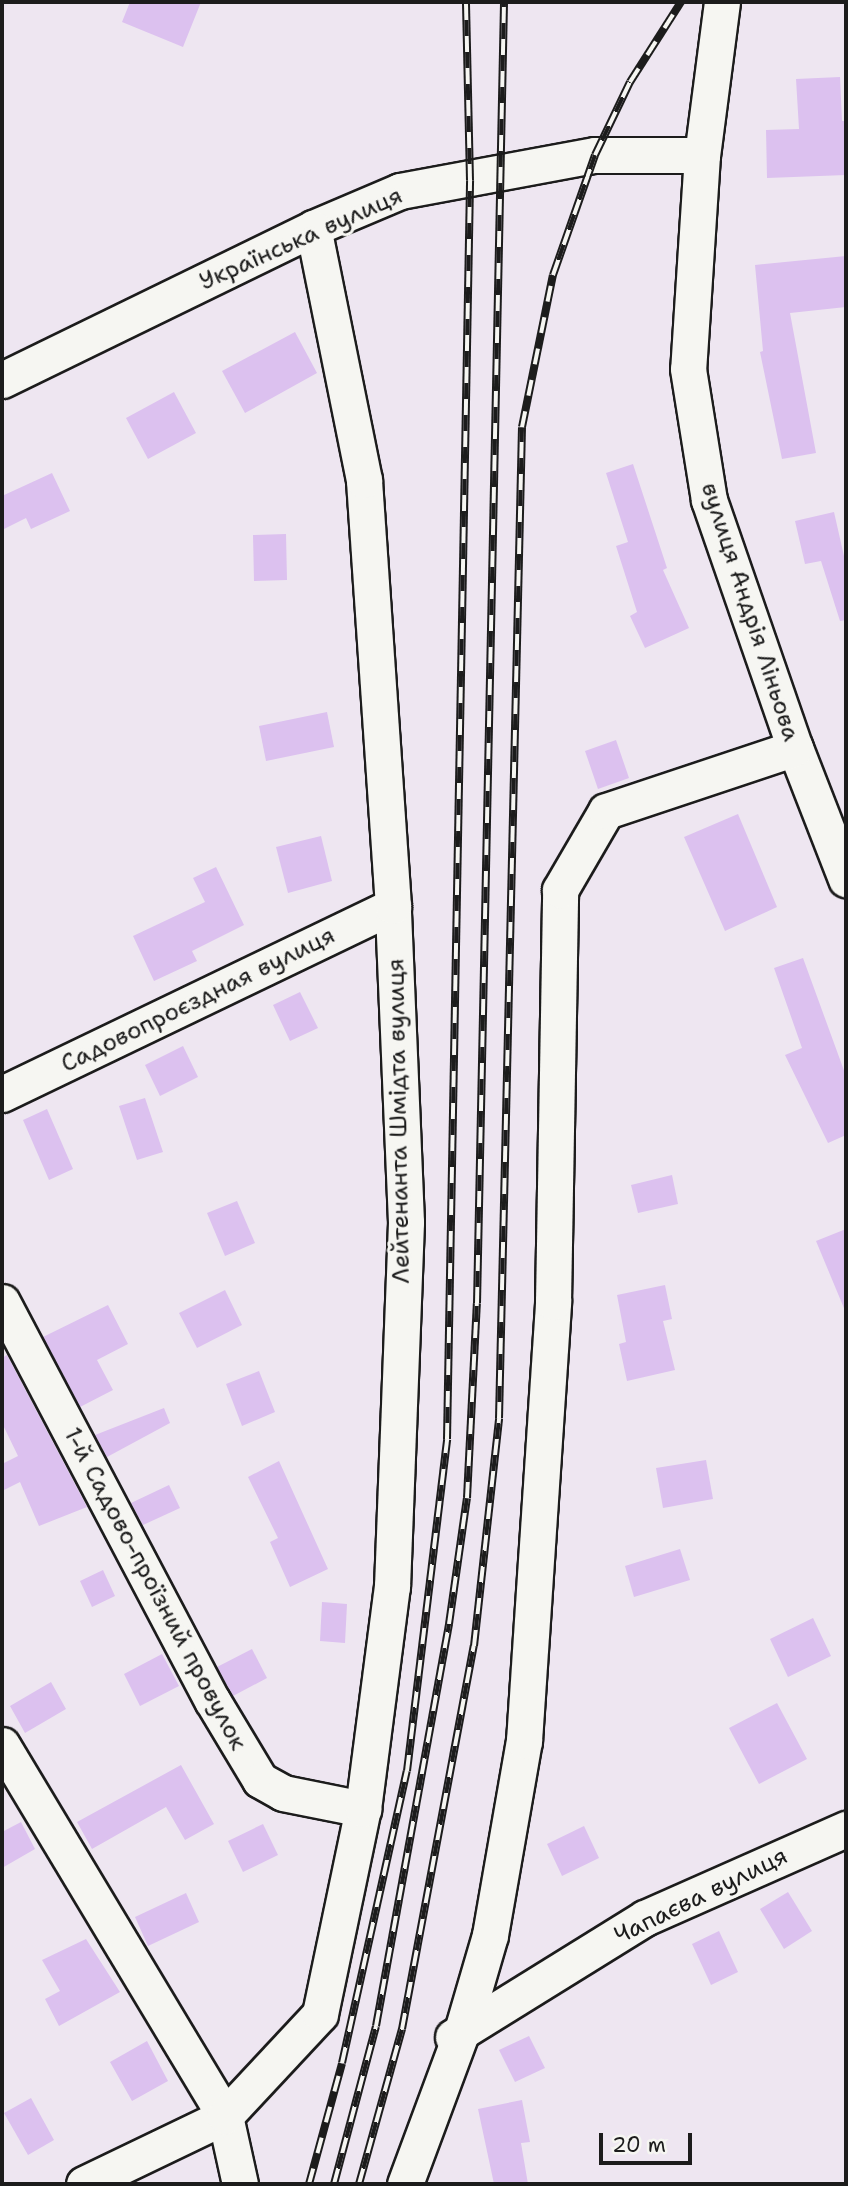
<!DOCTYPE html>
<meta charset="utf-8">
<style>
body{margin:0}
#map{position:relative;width:848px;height:2186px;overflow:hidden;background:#eee6f1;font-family:"Shantell Sans",sans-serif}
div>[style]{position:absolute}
.building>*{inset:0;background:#dcc1ef}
.roads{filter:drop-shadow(2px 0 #1c1c1c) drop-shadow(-2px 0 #1c1c1c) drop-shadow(0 2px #1c1c1c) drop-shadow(0 -2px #1c1c1c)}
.minor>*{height:35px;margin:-17.5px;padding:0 17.5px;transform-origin:17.5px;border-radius:17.5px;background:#f6f6f2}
.rail>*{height:8px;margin-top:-4px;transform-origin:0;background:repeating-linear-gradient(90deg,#f6f6f2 0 16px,#1c1c1c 0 32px);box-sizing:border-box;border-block:2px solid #1c1c1c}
span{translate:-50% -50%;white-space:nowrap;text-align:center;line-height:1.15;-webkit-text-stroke:6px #f6f6f2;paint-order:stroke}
.street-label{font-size:24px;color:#1c1c1c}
.frame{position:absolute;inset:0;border:4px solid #1c1c1c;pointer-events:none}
.scale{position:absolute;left:599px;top:2133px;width:93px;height:32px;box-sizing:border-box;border:4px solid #1c1c1c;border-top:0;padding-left:9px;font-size:21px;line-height:24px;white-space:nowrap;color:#1c1c1c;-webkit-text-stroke:5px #f6f6f2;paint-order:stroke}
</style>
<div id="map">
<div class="building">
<div style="clip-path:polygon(130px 2px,201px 2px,183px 47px,122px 22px)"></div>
<div style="clip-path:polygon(840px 77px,842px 121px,846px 121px,846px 175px,767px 178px,766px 130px,799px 129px,796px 79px)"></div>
<div style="clip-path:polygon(846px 256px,846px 307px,790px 313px,816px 453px,782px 459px,760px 352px,763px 351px,755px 265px)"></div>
<div style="clip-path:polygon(295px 332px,317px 373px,245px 413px,222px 371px)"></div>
<div style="clip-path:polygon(174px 392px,196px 433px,148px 459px,126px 418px)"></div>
<div style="clip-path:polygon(633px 464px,667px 568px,663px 570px,689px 628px,645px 648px,630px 616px,637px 612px,616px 546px,628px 542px,606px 473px)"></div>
<div style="clip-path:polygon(52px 473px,70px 511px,31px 529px,26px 518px,2px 530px,2px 496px)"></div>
<div style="clip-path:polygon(834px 512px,846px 565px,846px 620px,840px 621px,821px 561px,805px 564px,795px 521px)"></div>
<div style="clip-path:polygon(286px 534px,287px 580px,254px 581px,253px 535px)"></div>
<div style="clip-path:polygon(327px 712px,334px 747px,266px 761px,259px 726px)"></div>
<div style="clip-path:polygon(616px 740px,629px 778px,598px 789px,585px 751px)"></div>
<div style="clip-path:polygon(738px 814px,777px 907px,725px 931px,684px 837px)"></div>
<div style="clip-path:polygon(321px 836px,332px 881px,288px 893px,276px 847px)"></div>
<div style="clip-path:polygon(216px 867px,244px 925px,192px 951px,197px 961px,154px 981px,133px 936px,205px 902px,193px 878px)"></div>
<div style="clip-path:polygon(803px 958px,846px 1076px,846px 1135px,828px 1143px,785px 1055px,802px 1048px,774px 968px)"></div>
<div style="clip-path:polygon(300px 992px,318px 1028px,290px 1041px,273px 1005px)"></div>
<div style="clip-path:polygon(183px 1046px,198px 1077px,160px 1096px,145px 1065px)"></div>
<div style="clip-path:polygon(145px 1098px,163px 1152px,137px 1160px,119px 1106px)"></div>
<div style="clip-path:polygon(47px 1109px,73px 1169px,49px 1180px,23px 1120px)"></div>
<div style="clip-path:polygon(672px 1175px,678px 1204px,638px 1213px,631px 1185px)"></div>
<div style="clip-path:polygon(237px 1201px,255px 1243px,225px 1256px,207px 1213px)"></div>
<div style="clip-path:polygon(846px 1229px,846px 1313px,816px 1241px)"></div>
<div style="clip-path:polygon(665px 1285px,672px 1319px,663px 1321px,675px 1370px,627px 1381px,619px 1344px,626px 1342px,617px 1295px)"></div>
<div style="clip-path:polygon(225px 1290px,242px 1325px,197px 1348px,179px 1313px)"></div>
<div style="clip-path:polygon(108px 1305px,128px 1344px,97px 1360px,113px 1390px,80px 1407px,43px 1337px)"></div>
<div style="clip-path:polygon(7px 1355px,87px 1507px,39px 1526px,20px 1482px,2px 1491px,2px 1464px,18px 1456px,2px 1423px,2px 1358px)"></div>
<div style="clip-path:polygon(259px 1371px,275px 1412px,242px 1426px,226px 1384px)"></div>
<div style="clip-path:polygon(164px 1408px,170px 1423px,107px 1457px,95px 1435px)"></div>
<div style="clip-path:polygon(706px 1460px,713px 1499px,663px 1508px,656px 1468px)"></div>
<div style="clip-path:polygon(279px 1461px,328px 1569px,290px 1587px,270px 1542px,278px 1538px,248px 1477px)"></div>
<div style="clip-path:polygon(169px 1485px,180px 1508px,143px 1525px,131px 1503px)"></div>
<div style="clip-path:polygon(680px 1549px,690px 1580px,634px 1597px,625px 1566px)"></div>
<div style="clip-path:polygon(103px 1570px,115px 1596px,92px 1607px,80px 1581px)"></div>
<div style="clip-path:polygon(322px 1602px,347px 1604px,345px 1643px,320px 1641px)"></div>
<div style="clip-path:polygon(813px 1618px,831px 1656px,788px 1677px,770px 1639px)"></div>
<div style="clip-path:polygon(252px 1649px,267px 1678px,233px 1696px,217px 1667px)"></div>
<div style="clip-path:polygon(162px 1654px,179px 1686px,140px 1706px,124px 1674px)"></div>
<div style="clip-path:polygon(51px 1682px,66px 1709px,25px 1733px,10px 1706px)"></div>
<div style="clip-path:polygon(777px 1703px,807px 1759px,759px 1784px,729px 1728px)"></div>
<div style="clip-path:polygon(181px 1765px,214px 1824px,185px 1840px,166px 1807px,92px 1849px,77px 1822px)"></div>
<div style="clip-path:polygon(21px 1822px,35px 1849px,2px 1868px,2px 1832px)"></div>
<div style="clip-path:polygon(263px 1824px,278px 1855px,243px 1872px,228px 1841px)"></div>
<div style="clip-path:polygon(584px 1826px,599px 1858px,562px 1876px,547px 1844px)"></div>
<div style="clip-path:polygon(788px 1892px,812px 1931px,784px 1949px,760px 1909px)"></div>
<div style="clip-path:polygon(186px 1893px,199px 1922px,148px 1946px,135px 1917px)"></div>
<div style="clip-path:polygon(719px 1931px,738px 1972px,711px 1985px,692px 1944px)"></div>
<div style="clip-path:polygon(86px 1939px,120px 1992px,59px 2026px,45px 1999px,60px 1991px,42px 1960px)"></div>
<div style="clip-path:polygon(529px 2036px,545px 2068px,515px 2082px,499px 2050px)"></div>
<div style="clip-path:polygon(147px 2041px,168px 2081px,132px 2101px,110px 2062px)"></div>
<div style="clip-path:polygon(31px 2098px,54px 2140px,28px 2155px,4px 2113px)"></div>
<div style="clip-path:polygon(522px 2100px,530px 2142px,521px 2143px,528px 2184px,494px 2184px,478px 2109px)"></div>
</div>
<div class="roads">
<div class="minor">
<div style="left:722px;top:2px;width:154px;rotate:97.4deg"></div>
<div style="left:702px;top:155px;width:214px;rotate:93.7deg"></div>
<div style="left:688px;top:369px;width:133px;rotate:80.9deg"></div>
<div style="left:709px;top:500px;width:262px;rotate:70.9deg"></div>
<div style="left:795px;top:748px;width:141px;rotate:68.7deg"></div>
<div style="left:2px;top:380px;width:346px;rotate:-26deg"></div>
<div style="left:313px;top:228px;width:95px;rotate:-23deg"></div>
<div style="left:400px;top:191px;width:198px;rotate:-10.5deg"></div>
<div style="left:595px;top:155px;width:107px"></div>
<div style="left:2px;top:1094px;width:434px;rotate:-25.7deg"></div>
<div style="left:2px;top:1302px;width:450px;rotate:62.2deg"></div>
<div style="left:212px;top:1700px;width:93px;rotate:59deg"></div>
<div style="left:260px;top:1780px;width:26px;rotate:29deg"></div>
<div style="left:283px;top:1793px;width:82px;rotate:11.3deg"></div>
<div style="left:2px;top:1745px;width:433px;rotate:59deg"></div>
<div style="left:225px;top:2116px;width:70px;rotate:77.6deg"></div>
<div style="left:453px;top:2037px;width:226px;rotate:-31.8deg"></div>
<div style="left:645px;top:1918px;width:220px;rotate:-23.9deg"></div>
<div style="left:84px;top:2184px;width:157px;rotate:-25.7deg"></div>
<div style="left:225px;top:2116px;width:139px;rotate:-47deg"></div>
<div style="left:320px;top:2014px;width:209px;rotate:-78.2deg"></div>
<div style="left:363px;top:1809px;width:224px;rotate:-82.6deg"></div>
<div style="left:392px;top:1587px;width:365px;rotate:-87.8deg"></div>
<div style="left:406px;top:1222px;width:316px;rotate:-92.4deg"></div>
<div style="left:393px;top:906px;width:427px;rotate:-93.9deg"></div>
<div style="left:364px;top:480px;width:257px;rotate:-101.4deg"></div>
<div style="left:405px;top:2184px;width:163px;rotate:-69.6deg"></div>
<div style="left:462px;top:2031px;width:100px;rotate:-73.7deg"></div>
<div style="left:490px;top:1935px;width:197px;rotate:-80.1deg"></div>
<div style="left:524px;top:1741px;width:440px;rotate:-86.2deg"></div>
<div style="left:553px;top:1302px;width:412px;rotate:-89deg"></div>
<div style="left:560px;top:890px;width:91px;rotate:-59.8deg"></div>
<div style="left:606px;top:811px;width:199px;rotate:-18.4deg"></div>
</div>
</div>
<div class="rail">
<div style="left:309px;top:2184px;width:125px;rotate:-74.7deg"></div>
<div style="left:342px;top:2063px;width:299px;rotate:-77.5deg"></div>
<div style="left:407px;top:1771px;width:334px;rotate:-83.1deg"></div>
<div style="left:447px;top:1439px;width:1259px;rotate:-88.95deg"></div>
<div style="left:470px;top:180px;width:178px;rotate:-91.3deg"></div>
<div style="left:334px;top:2184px;width:163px;rotate:-75.1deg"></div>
<div style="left:376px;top:2026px;width:409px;rotate:-79.7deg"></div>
<div style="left:449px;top:1624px;width:127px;rotate:-81.9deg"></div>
<div style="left:467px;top:1498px;width:195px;rotate:-87.1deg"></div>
<div style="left:477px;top:1303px;width:1301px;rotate:-88.81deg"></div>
<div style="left:359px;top:2184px;width:161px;rotate:-74.5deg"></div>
<div style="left:402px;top:2029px;width:390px;rotate:-79.4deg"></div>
<div style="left:474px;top:1646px;width:229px;rotate:-83.7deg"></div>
<div style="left:499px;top:1418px;width:991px;rotate:-88.67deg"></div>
<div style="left:522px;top:427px;width:155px;rotate:-78.5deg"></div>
<div style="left:553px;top:275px;width:127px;rotate:-70.7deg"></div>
<div style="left:595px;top:155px;width:81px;rotate:-64.4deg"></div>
<div style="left:630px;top:82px;width:95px;rotate:-57.5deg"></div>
</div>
<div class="street-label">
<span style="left:301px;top:239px;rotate:-24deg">Українська вулиця</span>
<span style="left:750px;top:612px;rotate:72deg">вулиця Андрія Ліньова</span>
<span style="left:198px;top:1000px;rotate:-26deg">Садовопроєздная вулиця</span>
<span style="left:399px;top:1121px;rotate:-91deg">Лейтенанта Шмідта вулиця</span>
<span style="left:155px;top:1589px;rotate:62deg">1-й Садово-проїзний провулок</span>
<span style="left:701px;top:1896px;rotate:-26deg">Чапаєва вулиця</span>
</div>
<div class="frame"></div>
<div class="scale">20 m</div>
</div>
